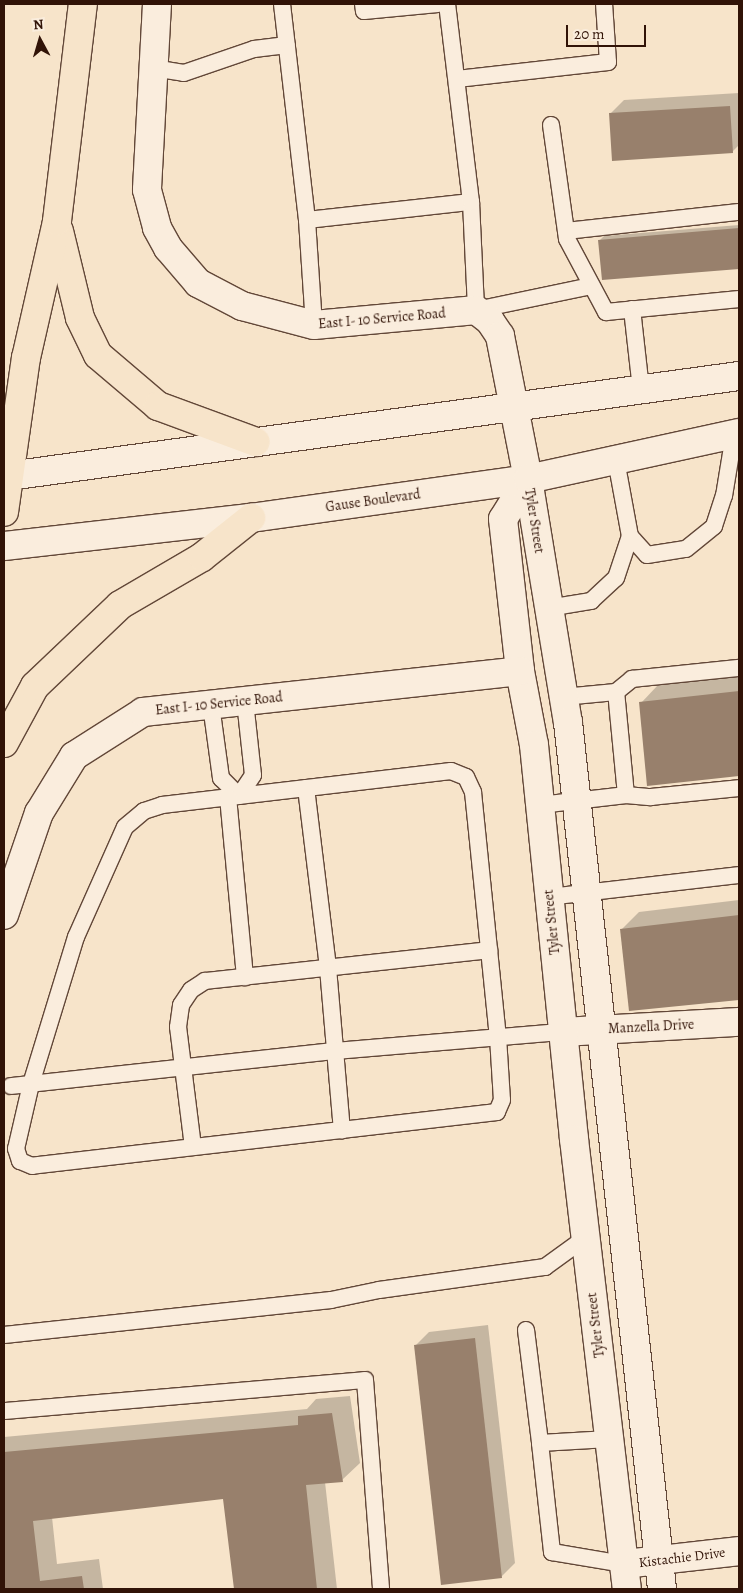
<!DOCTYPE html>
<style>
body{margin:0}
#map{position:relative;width:743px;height:1593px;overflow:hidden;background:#f7e4ca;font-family:Alegreya,serif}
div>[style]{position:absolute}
.shadow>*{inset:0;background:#0003}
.building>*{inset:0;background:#98806c}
.roads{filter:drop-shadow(1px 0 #624738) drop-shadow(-1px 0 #624738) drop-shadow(0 1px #624738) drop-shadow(0 -1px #624738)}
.lane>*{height:16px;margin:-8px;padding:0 8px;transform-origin:8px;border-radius:8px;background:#faeddd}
.street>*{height:28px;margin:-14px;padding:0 14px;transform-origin:14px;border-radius:14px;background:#faeddd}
.secondary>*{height:28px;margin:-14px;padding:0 14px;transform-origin:14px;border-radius:14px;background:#faeddd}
.highway>*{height:28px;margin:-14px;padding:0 14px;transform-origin:14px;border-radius:14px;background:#f7e4ca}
span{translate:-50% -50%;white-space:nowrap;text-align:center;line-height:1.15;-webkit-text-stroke:4px #faeddd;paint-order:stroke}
.street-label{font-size:14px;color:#311307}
.frame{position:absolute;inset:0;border:5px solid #311307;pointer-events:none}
.north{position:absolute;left:15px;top:15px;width:50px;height:50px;-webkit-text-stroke:4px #faeddd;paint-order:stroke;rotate:354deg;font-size:14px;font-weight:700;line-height:20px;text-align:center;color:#311307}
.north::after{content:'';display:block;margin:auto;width:18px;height:22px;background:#311307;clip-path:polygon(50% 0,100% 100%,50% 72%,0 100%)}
.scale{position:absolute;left:566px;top:25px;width:80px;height:22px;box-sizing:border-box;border:2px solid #311307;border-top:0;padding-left:6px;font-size:15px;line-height:18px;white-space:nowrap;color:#311307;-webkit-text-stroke:4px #faeddd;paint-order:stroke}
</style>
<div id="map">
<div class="shadow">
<div style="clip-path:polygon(739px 93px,739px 145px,732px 152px,610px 114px,624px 100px)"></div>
<div style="clip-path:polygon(739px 225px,739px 267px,603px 278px,600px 240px,604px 236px)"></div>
<div style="clip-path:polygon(739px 676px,739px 774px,648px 784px,641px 703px,658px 685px)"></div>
<div style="clip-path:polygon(739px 900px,739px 999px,630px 1010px,622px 929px,639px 912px)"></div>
<div style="clip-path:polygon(488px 1325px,515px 1563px,501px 1577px,415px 1346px,429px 1332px)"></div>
<div style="clip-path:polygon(350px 1396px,360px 1463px,342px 1480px,325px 1482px,337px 1589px,235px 1589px,225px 1498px,52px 1517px,57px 1564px,99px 1559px,103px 1589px,4px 1589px,4px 1437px,307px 1409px,316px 1399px)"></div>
</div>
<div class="building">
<div style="clip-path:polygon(730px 106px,733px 153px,612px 161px,609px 113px)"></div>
<div style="clip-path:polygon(739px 228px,739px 269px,602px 280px,598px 240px)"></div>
<div style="clip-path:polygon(739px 691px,739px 776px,647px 786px,639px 702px)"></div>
<div style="clip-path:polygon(739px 915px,739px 1000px,629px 1011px,620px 929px)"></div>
<div style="clip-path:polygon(475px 1338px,502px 1578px,441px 1585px,414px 1345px)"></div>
<div style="clip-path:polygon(332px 1413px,343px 1482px,306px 1485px,317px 1589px,234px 1589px,223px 1499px,33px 1521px,40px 1581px,82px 1576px,84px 1589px,4px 1589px,4px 1452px,298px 1425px,298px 1416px)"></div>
</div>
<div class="roads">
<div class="lane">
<div style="left:282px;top:4px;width:217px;rotate:83.4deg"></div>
<div style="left:307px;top:220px;width:105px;rotate:86.2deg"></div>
<div style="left:363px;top:4px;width:7px;rotate:82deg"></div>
<div style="left:364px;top:11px;width:74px;rotate:-5.4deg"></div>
<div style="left:153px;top:68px;width:31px;rotate:9deg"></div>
<div style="left:184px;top:73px;width:74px;rotate:-18.9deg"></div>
<div style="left:254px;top:49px;width:33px;rotate:-7deg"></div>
<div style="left:457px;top:79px;width:152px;rotate:-6.4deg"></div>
<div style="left:608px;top:62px;width:58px;rotate:-93.9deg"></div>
<div style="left:551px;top:125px;width:115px;rotate:82deg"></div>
<div style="left:567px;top:239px;width:83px;rotate:61.9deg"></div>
<div style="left:606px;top:312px;width:134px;rotate:-5.6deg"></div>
<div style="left:471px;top:202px;width:108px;rotate:87.3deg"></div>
<div style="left:476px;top:310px;width:117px;rotate:-11.8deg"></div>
<div style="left:307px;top:220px;width:165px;rotate:-6.3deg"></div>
<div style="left:471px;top:202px;width:199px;rotate:-96.9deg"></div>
<div style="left:566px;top:231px;width:174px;rotate:-6.3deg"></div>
<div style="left:632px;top:309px;width:81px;rotate:83.6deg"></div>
<div style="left:616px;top:460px;width:77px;rotate:79.6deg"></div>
<div style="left:630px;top:536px;width:25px;rotate:48deg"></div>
<div style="left:647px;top:555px;width:39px;rotate:-9deg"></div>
<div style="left:686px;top:549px;width:36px;rotate:-39deg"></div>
<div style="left:714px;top:526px;width:32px;rotate:-72deg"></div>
<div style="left:724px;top:496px;width:62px;rotate:-80.7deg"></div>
<div style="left:548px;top:608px;width:44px;rotate:-9.2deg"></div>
<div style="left:591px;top:601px;width:34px;rotate:-43deg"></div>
<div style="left:616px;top:578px;width:44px;rotate:-71.6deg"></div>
<div style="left:563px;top:697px;width:53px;rotate:-5.4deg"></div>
<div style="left:211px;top:705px;width:74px;rotate:82.2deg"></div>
<div style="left:221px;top:778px;width:25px;rotate:45deg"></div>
<div style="left:239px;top:796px;width:25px;rotate:-56deg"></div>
<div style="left:253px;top:775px;width:74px;rotate:-96.2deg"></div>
<div style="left:451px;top:771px;width:16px;rotate:22deg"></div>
<div style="left:466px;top:777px;width:17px;rotate:65deg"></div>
<div style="left:473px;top:792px;width:246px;rotate:84.2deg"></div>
<div style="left:498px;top:1037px;width:63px;rotate:86.4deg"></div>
<div style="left:502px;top:1100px;width:13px;rotate:113deg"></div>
<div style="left:497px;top:1112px;width:468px;rotate:173.4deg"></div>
<div style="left:32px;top:1166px;width:13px;rotate:-157deg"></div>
<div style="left:20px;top:1161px;width:13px;rotate:-108deg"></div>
<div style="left:16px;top:1149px;width:67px;rotate:-77deg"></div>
<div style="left:31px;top:1084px;width:154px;rotate:-73deg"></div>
<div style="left:76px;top:937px;width:120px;rotate:-66deg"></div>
<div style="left:125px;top:827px;width:25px;rotate:-40deg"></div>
<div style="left:144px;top:811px;width:19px;rotate:-18deg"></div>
<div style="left:162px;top:805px;width:291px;rotate:-6.7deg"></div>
<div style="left:306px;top:788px;width:181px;rotate:83deg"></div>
<div style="left:328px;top:968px;width:163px;rotate:85.1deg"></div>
<div style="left:626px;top:795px;width:103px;rotate:-95.5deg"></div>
<div style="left:616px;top:692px;width:21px;rotate:-39deg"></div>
<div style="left:632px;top:679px;width:108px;rotate:-5.9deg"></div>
<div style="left:228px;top:797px;width:181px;rotate:84.6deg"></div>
<div style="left:540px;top:805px;width:87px;rotate:-6.6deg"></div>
<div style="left:626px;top:795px;width:25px;rotate:5deg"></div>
<div style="left:651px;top:797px;width:88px;rotate:-5.8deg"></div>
<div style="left:549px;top:897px;width:191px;rotate:-6.6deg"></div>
<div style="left:11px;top:1086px;width:326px;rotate:-6.2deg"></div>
<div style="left:335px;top:1051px;width:229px;rotate:-4.8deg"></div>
<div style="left:193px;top:1147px;width:121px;rotate:-97.1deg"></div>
<div style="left:178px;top:1027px;width:22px;rotate:-82deg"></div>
<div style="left:181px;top:1005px;width:18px;rotate:-56deg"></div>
<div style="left:191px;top:990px;width:17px;rotate:-33deg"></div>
<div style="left:205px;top:981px;width:286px;rotate:-6.2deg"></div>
<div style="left:526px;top:1330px;width:114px;rotate:82.9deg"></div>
<div style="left:540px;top:1443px;width:69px;rotate:-3.3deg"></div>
<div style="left:4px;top:1335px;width:329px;rotate:-6.1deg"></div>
<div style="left:331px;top:1300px;width:49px;rotate:-11.8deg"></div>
<div style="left:379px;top:1290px;width:168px;rotate:-7.9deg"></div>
<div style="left:545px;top:1267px;width:49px;rotate:-35.9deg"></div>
<div style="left:4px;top:1411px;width:362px;rotate:-4.9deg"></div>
<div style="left:365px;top:1380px;width:210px;rotate:85.6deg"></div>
<div style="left:540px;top:1443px;width:110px;rotate:83.7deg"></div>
<div style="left:552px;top:1552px;width:73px;rotate:9.5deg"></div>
</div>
<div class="street">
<div style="left:563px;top:1032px;width:176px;rotate:-3.3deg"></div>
<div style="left:624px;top:1564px;width:116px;rotate:-6.4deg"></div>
</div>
<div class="secondary">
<div style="left:157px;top:4px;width:186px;rotate:93.1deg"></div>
<div style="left:147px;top:190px;width:39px;rotate:75deg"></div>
<div style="left:157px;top:228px;width:23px;rotate:61deg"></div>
<div style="left:168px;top:248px;width:46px;rotate:49.4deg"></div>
<div style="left:198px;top:283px;width:50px;rotate:27.6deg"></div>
<div style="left:242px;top:306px;width:74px;rotate:14.8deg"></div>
<div style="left:314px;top:325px;width:163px;rotate:-5.3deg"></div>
<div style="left:476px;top:310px;width:18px;rotate:38deg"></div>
<div style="left:490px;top:321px;width:18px;rotate:56deg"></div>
<div style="left:500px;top:336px;width:146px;rotate:78.9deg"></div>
<div style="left:528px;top:479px;width:246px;rotate:80.7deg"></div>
<div style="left:568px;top:722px;width:872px;rotate:83.81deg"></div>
<div style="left:9px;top:476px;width:737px;rotate:-7.8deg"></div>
<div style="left:528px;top:479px;width:47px;rotate:122deg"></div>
<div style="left:503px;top:519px;width:153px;rotate:83.6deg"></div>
<div style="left:520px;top:671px;width:75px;rotate:79.3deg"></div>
<div style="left:534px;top:745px;width:396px;rotate:84.2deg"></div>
<div style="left:574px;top:1139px;width:453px;rotate:83.3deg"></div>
<div style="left:4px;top:546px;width:249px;rotate:-6.5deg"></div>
<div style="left:251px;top:518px;width:280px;rotate:-8deg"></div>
<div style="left:528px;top:479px;width:216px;rotate:-12.3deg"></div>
<div style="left:4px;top:915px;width:108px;rotate:-71.1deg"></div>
<div style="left:39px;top:813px;width:67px;rotate:-58.4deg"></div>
<div style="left:74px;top:756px;width:82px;rotate:-32.5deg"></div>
<div style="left:143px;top:712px;width:379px;rotate:-6.2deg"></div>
</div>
<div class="highway">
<div style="left:59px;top:231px;width:89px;rotate:76.4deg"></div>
<div style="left:80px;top:318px;width:41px;rotate:64.1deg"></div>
<div style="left:98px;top:355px;width:79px;rotate:40.4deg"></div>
<div style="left:158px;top:406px;width:104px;rotate:20.2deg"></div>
<div style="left:4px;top:512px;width:156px;rotate:-81.9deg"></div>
<div style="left:26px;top:358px;width:140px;rotate:-77.2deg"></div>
<div style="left:57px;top:221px;width:219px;rotate:-83.2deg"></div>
<div style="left:4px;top:743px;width:65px;rotate:-61.5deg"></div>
<div style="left:35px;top:686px;width:117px;rotate:-43.6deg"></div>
<div style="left:120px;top:605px;width:95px;rotate:-30.3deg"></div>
<div style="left:202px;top:557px;width:63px;rotate:-38.5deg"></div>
</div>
</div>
<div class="street-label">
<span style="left:382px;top:319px;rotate:-5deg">East I- 10 Service Road</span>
<span style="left:373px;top:501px;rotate:-8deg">Gause Boulevard</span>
<span style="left:534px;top:521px;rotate:81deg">Tyler Street</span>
<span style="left:219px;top:704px;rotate:-6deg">East I- 10 Service Road</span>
<span style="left:552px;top:922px;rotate:-96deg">Tyler Street</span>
<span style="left:651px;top:1027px;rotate:-3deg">Manzella Drive</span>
<span style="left:596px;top:1325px;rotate:-97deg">Tyler Street</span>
<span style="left:682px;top:1558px;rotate:-7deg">Kistachie Drive</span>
</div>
<div class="frame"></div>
<div class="north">N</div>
<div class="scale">20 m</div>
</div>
